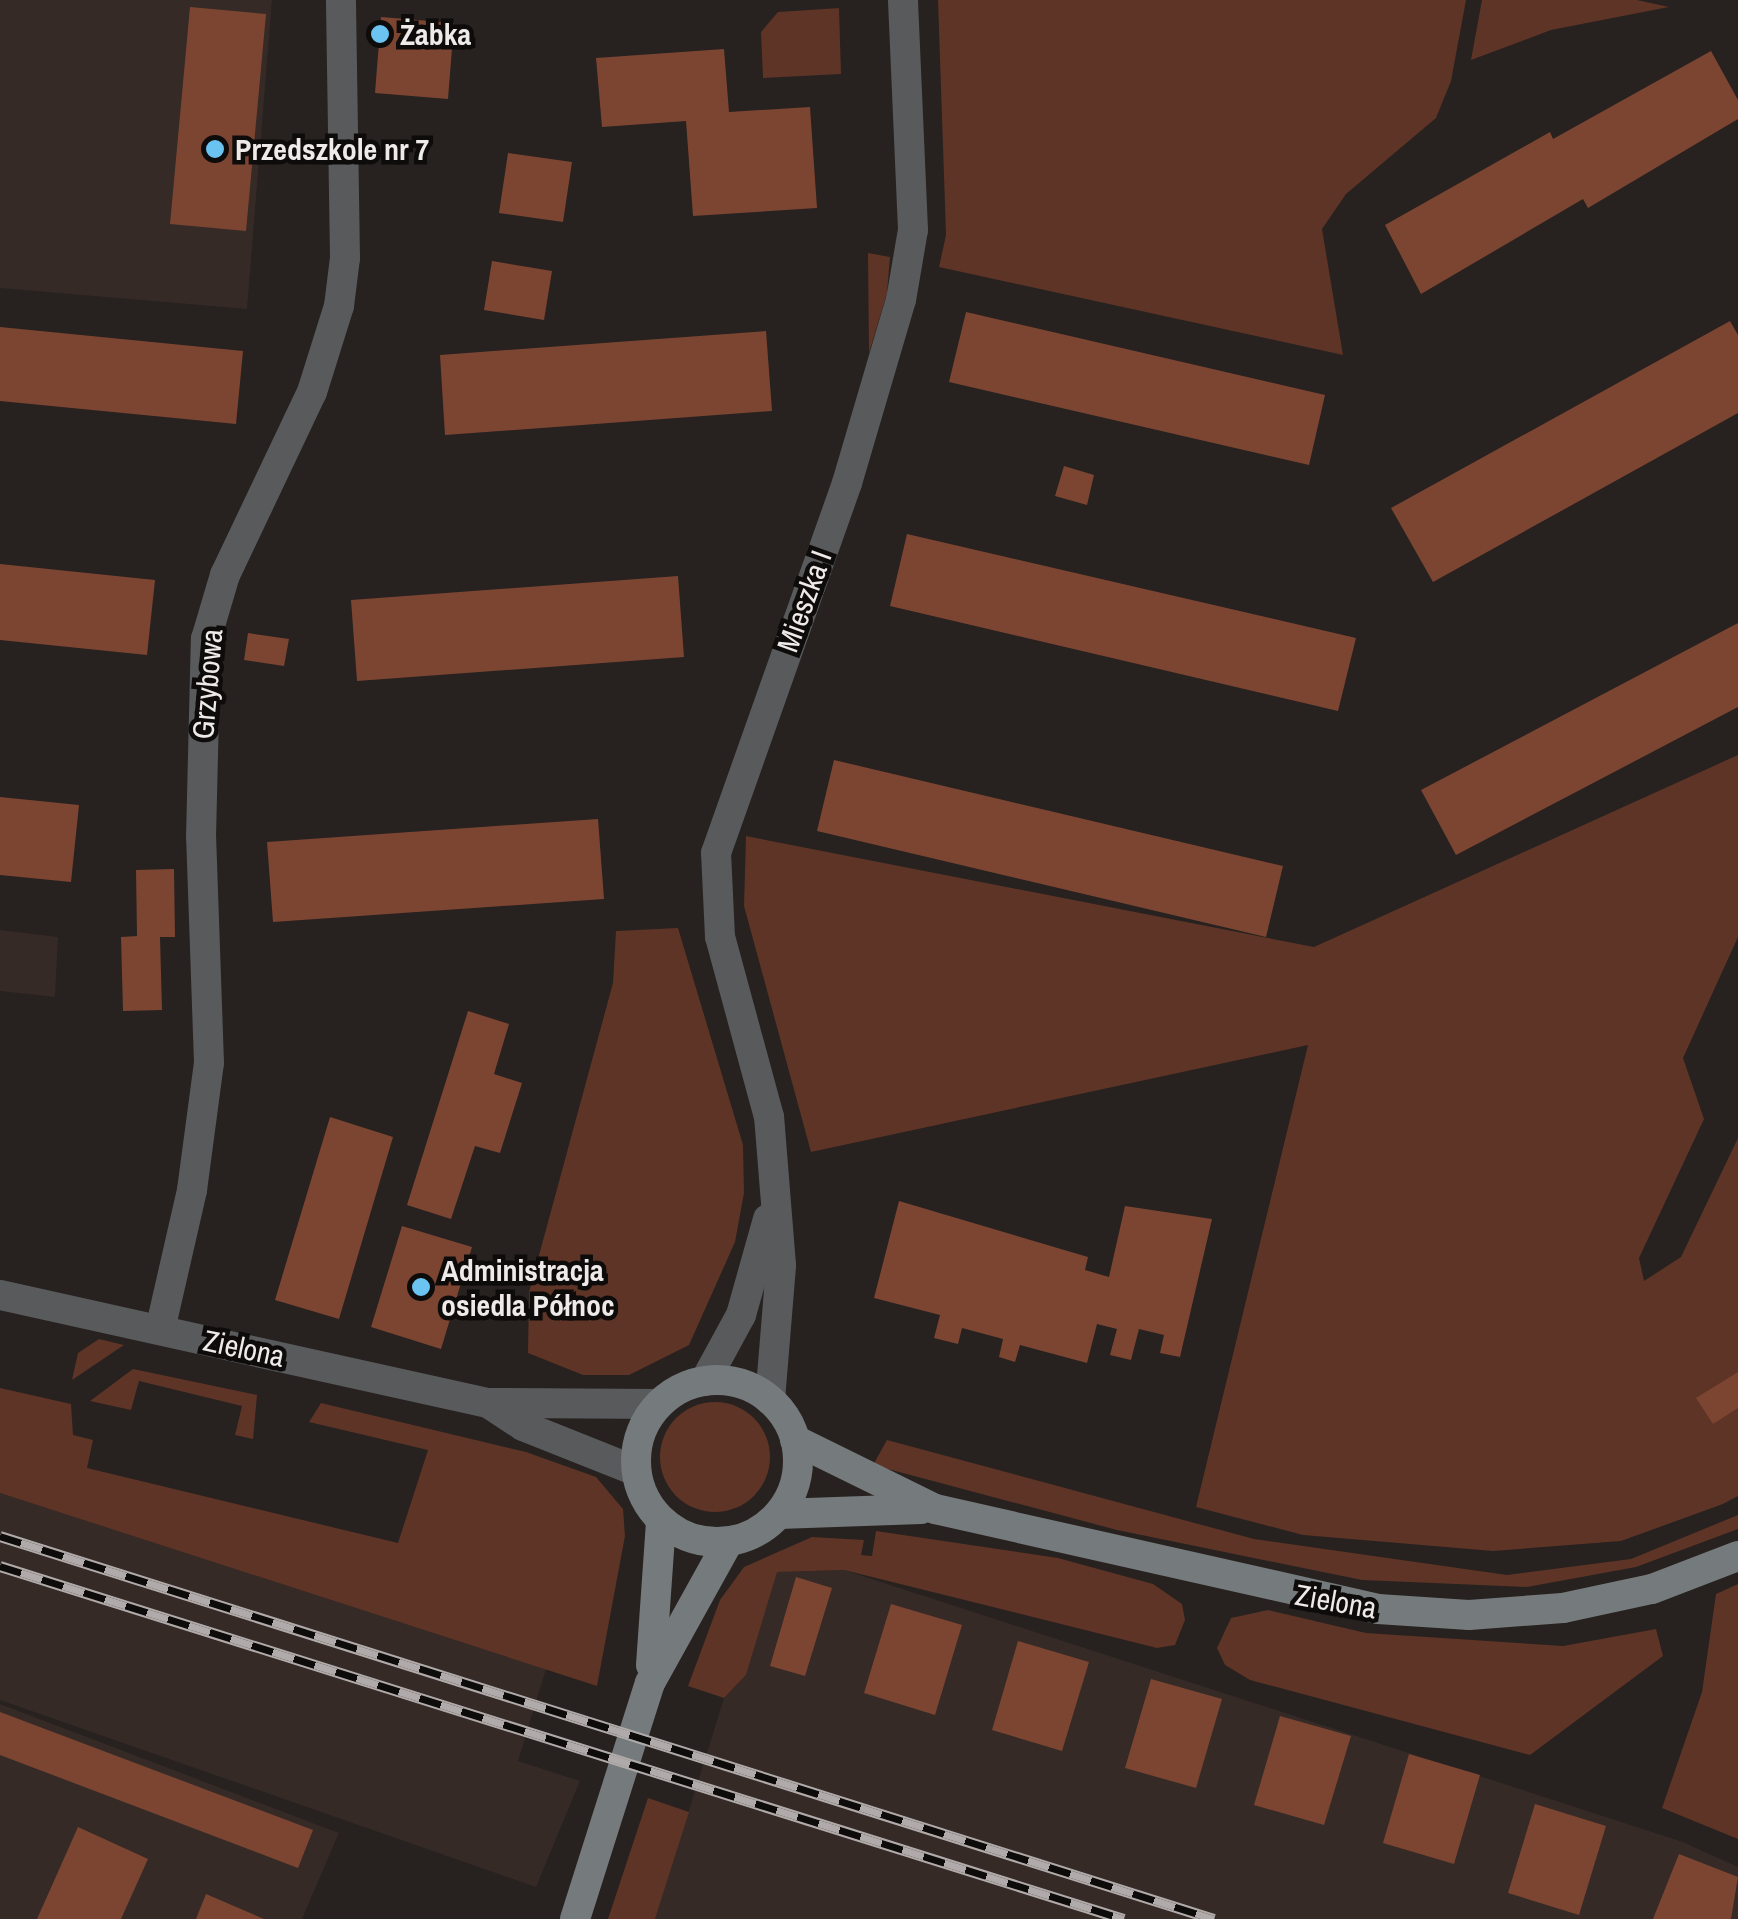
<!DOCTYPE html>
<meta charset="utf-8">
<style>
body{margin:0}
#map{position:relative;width:1738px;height:1919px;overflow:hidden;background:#27211f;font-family:"Archivo Narrow",sans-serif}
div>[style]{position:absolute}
.built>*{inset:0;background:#352a26}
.green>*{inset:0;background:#5d3426}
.round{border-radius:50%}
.building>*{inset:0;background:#7c4532}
.street>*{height:30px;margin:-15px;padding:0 15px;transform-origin:15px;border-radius:15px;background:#585a5c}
.secondary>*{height:30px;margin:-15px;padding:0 15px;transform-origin:15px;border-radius:15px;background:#757a7c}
.secondary>.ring{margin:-15px;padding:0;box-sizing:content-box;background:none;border:30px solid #757a7c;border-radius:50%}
.rail>*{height:11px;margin-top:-5.5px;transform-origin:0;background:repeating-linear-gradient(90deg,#0e0b0b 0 22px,#b0abaa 0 44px);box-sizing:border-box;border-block:2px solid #b0abaa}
.dots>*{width:28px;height:28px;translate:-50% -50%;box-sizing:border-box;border:5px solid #0e0b0b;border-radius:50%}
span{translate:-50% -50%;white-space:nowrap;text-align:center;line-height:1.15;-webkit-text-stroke:9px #0e0b0b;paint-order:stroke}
.poi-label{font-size:30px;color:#eeeae9;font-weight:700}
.left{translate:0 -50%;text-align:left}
.street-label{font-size:30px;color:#eeeae9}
</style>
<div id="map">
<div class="built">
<div style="clip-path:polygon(0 0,272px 0,247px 309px,0 288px)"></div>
<div style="clip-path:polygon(0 930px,58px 937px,55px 997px,0 991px)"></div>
<div style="clip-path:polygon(0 1493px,546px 1669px,518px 1761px,580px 1781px,536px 1887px,0 1700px)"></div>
<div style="clip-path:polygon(844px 1570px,1683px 1842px,1738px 1867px,1738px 1919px,655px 1919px,724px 1698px,746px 1675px,776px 1572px)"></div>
<div style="clip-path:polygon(0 1704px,339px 1833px,302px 1919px,0 1919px)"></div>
</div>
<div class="green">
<div style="clip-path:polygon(938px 0,1466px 0,1451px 81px,1436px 118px,1346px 194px,1322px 229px,1343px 355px,939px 267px,946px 235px)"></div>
<div style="clip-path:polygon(1482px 0,1637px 0,1669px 7px,1551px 30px,1471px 60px)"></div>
<div style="clip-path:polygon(839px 8px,841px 74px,763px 78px,761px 32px,778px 12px)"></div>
<div style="clip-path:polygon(868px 253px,890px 257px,887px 293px,869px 353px)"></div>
<div style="clip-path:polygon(1738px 755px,1738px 937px,1683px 1058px,1704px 1119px,1639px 1258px,1644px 1281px,1681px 1257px,1738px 1138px,1738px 1496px,1723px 1504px,1621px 1541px,1493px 1551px,1303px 1535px,1196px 1507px,1308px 1045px,811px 1152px,744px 906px,746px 836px,1314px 947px)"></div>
<div style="clip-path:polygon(678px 928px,743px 1145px,744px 1193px,735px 1242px,689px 1345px,629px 1375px,583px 1375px,528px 1353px,529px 1292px,613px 983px,616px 931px)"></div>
<div style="clip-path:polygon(99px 1339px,124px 1345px,72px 1380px,78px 1353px)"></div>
<div style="clip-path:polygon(133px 1369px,257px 1395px,253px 1439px,235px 1435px,242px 1406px,139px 1381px,131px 1410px,90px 1401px)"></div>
<div style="clip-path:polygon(0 1388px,71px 1404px,73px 1435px,93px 1440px,87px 1468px,398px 1543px,428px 1450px,309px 1422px,321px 1403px,526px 1452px,596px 1477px,623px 1509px,625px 1536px,597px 1686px,0 1493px)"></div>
<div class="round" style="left:660px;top:1402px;width:110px;height:110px"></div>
<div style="clip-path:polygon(887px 1440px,1254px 1539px,1507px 1575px,1631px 1559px,1738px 1515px,1738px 1529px,1636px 1567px,1527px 1587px,1362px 1580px,1117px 1530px,873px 1465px)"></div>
<div style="clip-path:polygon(876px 1531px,1058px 1558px,1153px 1584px,1182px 1604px,1185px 1620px,1175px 1645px,1157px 1648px,844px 1570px,777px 1572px,746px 1675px,724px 1698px,688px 1686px,720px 1600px,744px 1567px,812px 1537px,864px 1540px,861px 1555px,872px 1556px)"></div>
<div style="clip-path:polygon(1738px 1584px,1738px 1839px,1662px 1808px,1702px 1692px,1716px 1594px)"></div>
<div style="clip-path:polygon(1268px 1610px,1366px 1633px,1563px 1646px,1656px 1629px,1663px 1656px,1530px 1755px,1250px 1680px,1225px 1665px,1217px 1648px,1231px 1618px)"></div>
<div style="clip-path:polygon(648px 1798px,689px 1812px,655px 1919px,608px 1919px)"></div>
</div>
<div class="building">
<div style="clip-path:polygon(190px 7px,266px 14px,246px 231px,170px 224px)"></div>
<div style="clip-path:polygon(381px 17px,454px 23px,448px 99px,375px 93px)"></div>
<div style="clip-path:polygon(724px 49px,729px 112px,810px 107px,817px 208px,693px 216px,686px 121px,602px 127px,596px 58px)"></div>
<div style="clip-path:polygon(1711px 51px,1738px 100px,1738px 119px,1588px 208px,1583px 199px,1421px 294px,1385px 225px,1550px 132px,1553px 139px)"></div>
<div style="clip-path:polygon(508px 153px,572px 162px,563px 222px,499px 213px)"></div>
<div style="clip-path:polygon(492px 261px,552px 271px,544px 320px,484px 310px)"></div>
<div style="clip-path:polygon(966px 312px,1325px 395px,1309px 465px,949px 382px)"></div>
<div style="clip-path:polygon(1730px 321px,1738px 335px,1738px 413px,1433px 582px,1391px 508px)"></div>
<div style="clip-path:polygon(0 327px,243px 351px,236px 424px,0 401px)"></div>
<div style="clip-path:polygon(766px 331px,772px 411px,445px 435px,440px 355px)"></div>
<div style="clip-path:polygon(1064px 466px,1094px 475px,1087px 505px,1055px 496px)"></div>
<div style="clip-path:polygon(907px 534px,1356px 638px,1338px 711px,890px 606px)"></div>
<div style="clip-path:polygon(0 564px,155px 580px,147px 655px,0 640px)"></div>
<div style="clip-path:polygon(678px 576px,684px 657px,357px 681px,351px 600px)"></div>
<div style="clip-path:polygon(1738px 623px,1738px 707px,1456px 855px,1421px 790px)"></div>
<div style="clip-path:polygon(248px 633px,289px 639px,284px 666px,244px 660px)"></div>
<div style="clip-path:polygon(834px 760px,1283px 866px,1266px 937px,817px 831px)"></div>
<div style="clip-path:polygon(0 797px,79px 805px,71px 882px,0 875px)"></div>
<div style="clip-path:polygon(598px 819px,604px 899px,273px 922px,267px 842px)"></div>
<div style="clip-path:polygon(174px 869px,175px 937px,160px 937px,162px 1010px,123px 1011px,121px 937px,137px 936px,136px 870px)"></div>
<div style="clip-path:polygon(468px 1011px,509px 1024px,494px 1074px,522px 1083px,500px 1153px,475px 1146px,451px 1219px,407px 1205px)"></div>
<div style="clip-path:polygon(330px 1117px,393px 1137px,339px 1319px,275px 1300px)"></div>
<div style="clip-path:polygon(899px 1201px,1088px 1257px,1085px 1270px,1109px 1277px,1125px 1206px,1212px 1219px,1180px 1357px,1160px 1353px,1164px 1335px,1139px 1329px,1131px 1360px,1110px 1355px,1117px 1329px,1097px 1324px,1087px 1363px,1020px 1345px,1015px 1362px,999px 1357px,1003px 1339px,962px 1328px,958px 1344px,934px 1338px,940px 1315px,874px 1298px)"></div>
<div style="clip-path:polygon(402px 1226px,472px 1247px,441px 1349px,371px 1327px)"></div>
<div style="clip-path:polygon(1738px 1372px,1738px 1408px,1713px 1424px,1696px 1398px)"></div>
<div style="clip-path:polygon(796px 1577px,832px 1588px,805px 1676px,770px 1666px)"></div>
<div style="clip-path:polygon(891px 1604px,962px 1625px,935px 1715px,864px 1693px)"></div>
<div style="clip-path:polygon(1018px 1641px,1089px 1662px,1062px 1751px,992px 1730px)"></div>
<div style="clip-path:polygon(1151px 1679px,1222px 1699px,1196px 1788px,1125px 1768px)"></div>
<div style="clip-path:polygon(0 1712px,313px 1830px,298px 1868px,0 1755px)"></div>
<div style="clip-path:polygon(1280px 1716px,1351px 1736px,1324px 1825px,1254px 1805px)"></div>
<div style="clip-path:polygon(1409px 1754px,1480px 1775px,1454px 1864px,1383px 1843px)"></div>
<div style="clip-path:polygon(1535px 1804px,1606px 1826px,1579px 1915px,1508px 1893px)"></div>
<div style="clip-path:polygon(78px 1827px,148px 1859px,121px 1919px,37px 1919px)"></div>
<div style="clip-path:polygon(1679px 1854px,1738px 1877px,1731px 1919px,1653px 1919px)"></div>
<div style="clip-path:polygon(206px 1894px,264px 1919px,196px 1919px)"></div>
</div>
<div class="street">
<div style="left:0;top:1295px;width:500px;rotate:12.5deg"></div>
<div style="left:488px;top:1403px;width:171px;rotate:0.3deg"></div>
<div style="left:160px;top:1330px;width:144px;rotate:-77.1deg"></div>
<div style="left:192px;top:1190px;width:128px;rotate:-82.4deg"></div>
<div style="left:209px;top:1063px;width:226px;rotate:-92deg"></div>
<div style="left:201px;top:837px;width:198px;rotate:-88.6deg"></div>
<div style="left:206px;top:639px;width:67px;rotate:-73.5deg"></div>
<div style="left:225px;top:575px;width:203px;rotate:-64.6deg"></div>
<div style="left:312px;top:392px;width:90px;rotate:-72.6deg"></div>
<div style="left:339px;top:306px;width:48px;rotate:-82.9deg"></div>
<div style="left:345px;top:258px;width:258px;rotate:-90.9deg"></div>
<div style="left:705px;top:1381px;width:75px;rotate:-61.4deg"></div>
<div style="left:741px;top:1315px;width:100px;rotate:-74.3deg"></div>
<div style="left:770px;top:1400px;width:135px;rotate:-85.3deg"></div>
<div style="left:781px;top:1265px;width:148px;rotate:-94.6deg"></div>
<div style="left:769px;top:1117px;width:187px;rotate:-105.2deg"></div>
<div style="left:720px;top:937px;width:84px;rotate:-92.7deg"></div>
<div style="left:716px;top:853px;width:393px;rotate:-70.5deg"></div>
<div style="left:847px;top:483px;width:191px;rotate:-73.6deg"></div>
<div style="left:901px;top:300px;width:71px;rotate:-80.3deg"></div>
<div style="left:913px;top:230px;width:230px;rotate:-92.5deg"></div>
<div style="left:488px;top:1403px;width:42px;rotate:33.3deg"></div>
<div style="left:523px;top:1426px;width:122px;rotate:21.7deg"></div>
</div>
<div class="secondary">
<div class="ring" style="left:636px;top:1380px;width:132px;height:132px"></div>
<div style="left:795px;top:1440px;width:156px;rotate:26.2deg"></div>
<div style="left:935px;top:1509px;width:454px;rotate:12.7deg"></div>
<div style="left:1378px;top:1609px;width:91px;rotate:3.8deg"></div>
<div style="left:1469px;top:1615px;width:94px;rotate:-4.3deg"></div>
<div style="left:1563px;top:1608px;width:91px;rotate:-12.1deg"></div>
<div style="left:1652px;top:1589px;width:92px;rotate:-21deg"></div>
<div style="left:779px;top:1514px;width:142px;rotate:-2deg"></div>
<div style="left:651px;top:1665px;width:144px;rotate:-86deg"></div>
<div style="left:575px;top:1919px;width:248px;rotate:-72.4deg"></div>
<div style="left:650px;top:1683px;width:161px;rotate:-61deg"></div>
</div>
<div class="rail">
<div style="left:0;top:1536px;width:1273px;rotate:17.51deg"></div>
<div style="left:0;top:1566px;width:1178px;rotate:17.44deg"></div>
</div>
<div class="dots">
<div style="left:380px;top:34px;background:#6bc3f2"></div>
<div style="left:215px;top:149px;background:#6bc3f2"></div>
<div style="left:421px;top:1287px;background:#6bc3f2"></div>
</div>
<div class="poi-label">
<span class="left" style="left:400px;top:34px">Żabka</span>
<span class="left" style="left:235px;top:149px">Przedszkole nr 7</span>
<span class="left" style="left:441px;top:1287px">Administracja<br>osiedla Północ</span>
</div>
<div class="street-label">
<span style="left:804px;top:601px;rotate:-70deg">Mieszka I</span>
<span style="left:207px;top:684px;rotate:-85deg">Grzybowa</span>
<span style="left:244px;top:1348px;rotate:12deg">Zielona</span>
<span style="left:1336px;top:1601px;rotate:10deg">Zielona</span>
</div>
</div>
